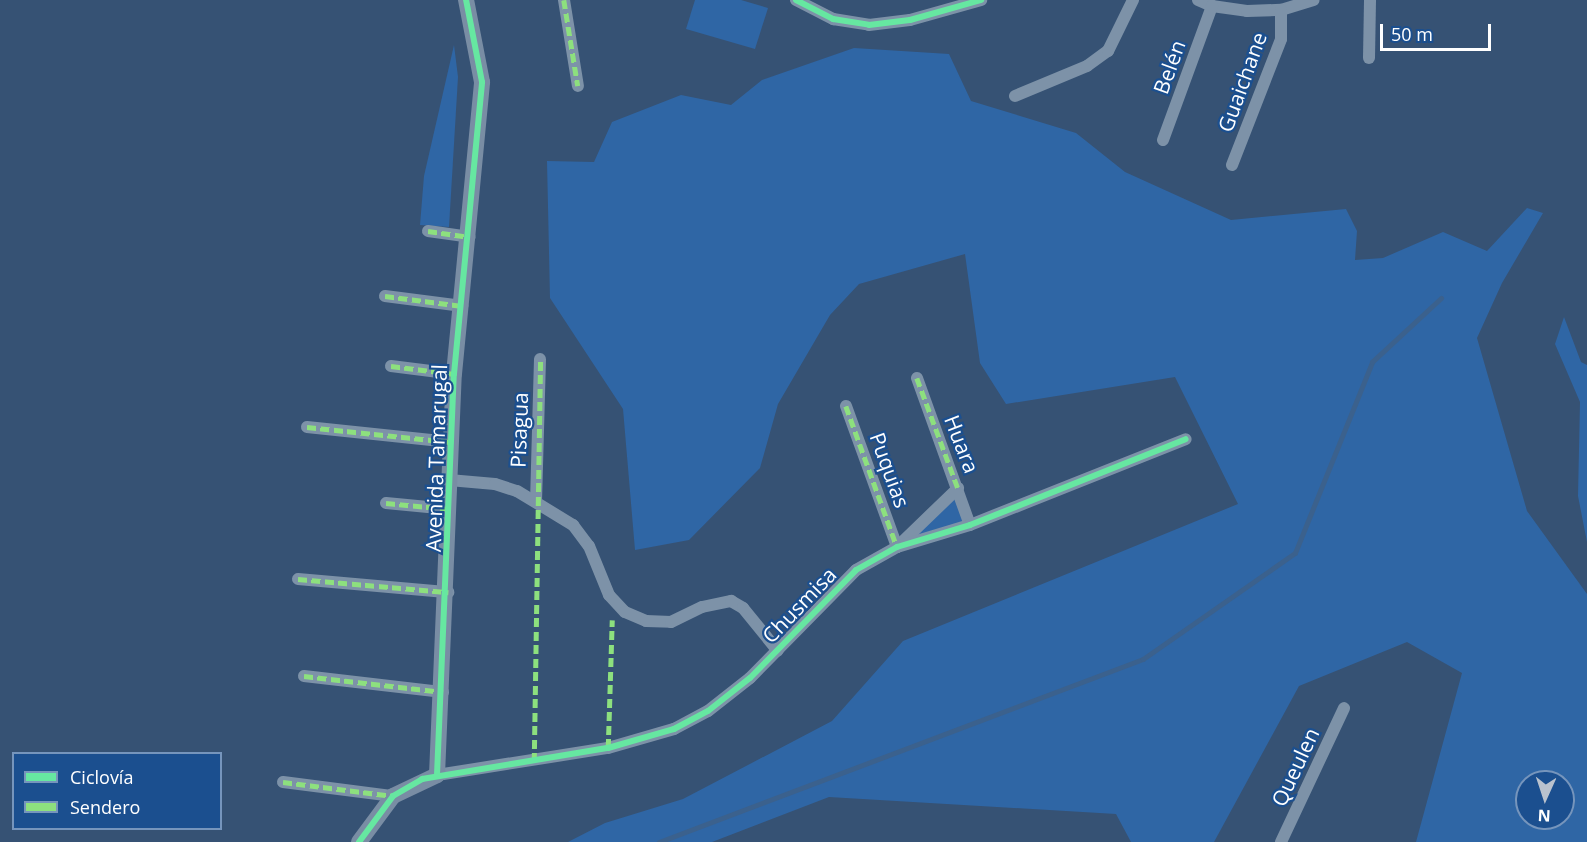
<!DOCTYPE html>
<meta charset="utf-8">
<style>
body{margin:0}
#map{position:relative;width:1587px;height:842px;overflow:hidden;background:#365274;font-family:"Open Sans",sans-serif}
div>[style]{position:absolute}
.green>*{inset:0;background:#2f66a5}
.stream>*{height:4.5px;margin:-2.25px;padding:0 2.25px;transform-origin:2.25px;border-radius:2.25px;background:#3b618d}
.street>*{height:12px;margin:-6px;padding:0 6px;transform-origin:6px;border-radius:6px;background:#7d92a8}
.secondary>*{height:16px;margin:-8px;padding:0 8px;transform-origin:8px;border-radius:8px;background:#798da4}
.quiet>*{height:4.5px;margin-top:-2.25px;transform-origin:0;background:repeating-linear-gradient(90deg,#8de07e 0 9px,transparent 0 13.5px)}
.cycleway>*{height:6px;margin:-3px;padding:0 3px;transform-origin:3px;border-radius:3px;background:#66e7a1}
span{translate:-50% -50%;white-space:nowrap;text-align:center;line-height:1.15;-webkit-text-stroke:4.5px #1b4f8f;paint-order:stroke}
.street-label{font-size:21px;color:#fff}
.legend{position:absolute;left:12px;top:752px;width:210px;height:78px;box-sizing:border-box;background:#1b4f8f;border:2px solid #7695bc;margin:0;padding:8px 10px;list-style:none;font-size:18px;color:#fff}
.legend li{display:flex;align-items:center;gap:12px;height:30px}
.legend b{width:30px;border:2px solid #7695bc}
.north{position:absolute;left:1515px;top:770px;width:60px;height:60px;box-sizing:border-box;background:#1b4f8f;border:2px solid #7695bc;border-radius:50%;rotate:183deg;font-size:16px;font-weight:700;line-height:24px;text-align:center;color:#fff}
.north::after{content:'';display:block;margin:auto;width:21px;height:27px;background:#b9c2ce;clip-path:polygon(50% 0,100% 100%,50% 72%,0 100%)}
.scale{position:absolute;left:1380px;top:24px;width:111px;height:27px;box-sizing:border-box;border:3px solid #fff;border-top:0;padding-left:8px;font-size:18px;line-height:21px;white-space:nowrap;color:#fff;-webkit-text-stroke:4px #1b4f8f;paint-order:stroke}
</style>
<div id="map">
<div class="green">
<div style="clip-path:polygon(695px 0,741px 0,768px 8px,755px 49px,686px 29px)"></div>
<div style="clip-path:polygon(454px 45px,458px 77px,449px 227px,420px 225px,424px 176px)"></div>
<div style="clip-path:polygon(evenodd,854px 48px,949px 54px,971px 101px,1076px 133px,1125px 172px,1231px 220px,1346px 209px,1357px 231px,1355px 260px,1383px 258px,1443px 232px,1487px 251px,1527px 208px,1543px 213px,1502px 283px,1477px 338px,1527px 511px,1587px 594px,1587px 842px,1416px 842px,1462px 673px,1407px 642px,1299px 686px,1214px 842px,1131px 842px,1116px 814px,829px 797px,712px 842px,568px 842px,605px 823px,683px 799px,832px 721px,903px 641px,1238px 504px,1175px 377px,1006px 404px,980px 363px,965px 254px,859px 284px,830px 315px,778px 404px,760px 468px,689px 540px,635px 550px,623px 409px,550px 298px,547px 161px,594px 162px,612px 122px,681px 95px,731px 105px,762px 80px,854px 48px,1527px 782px,1563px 782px,1563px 818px,1527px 818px,1527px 782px)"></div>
<div style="clip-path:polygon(1564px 317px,1581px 362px,1587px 365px,1587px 542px,1578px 496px,1580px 402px,1555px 344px)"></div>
<div style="clip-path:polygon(955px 497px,964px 523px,906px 540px)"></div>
</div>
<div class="stream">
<div style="left:659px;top:842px;width:517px;rotate:-20.71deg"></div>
<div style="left:1143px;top:659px;width:185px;rotate:-34.9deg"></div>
<div style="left:1295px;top:553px;width:206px;rotate:-68deg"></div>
<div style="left:1372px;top:362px;width:94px;rotate:-42.8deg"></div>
</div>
<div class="street">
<div style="left:564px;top:0;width:87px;rotate:80.8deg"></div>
<div style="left:796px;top:0;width:42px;rotate:27.2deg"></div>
<div style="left:833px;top:19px;width:36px;rotate:9deg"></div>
<div style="left:869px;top:25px;width:41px;rotate:-7deg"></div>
<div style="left:910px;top:20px;width:74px;rotate:-15.7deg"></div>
<div style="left:1198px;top:0;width:15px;rotate:23deg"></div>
<div style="left:1212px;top:6px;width:35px;rotate:8deg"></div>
<div style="left:1247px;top:11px;width:34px;rotate:-2deg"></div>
<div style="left:1281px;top:10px;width:34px;rotate:-17deg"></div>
<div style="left:1369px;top:58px;width:58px;rotate:-89deg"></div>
<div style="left:1015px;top:96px;width:78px;rotate:-22.6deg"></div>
<div style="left:1087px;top:66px;width:26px;rotate:-36deg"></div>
<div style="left:1108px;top:51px;width:57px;rotate:-63.9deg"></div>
<div style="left:1163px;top:140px;width:143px;rotate:-69.9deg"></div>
<div style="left:1232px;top:165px;width:135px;rotate:-68.7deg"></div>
<div style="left:1281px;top:39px;width:29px;rotate:-90deg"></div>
<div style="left:428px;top:231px;width:42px;rotate:8.1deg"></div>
<div style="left:385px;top:296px;width:78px;rotate:7.4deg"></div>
<div style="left:391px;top:366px;width:64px;rotate:7.2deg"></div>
<div style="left:917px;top:378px;width:156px;rotate:70.2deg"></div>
<div style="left:846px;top:406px;width:150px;rotate:70.1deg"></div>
<div style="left:897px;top:547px;width:85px;rotate:-44deg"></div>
<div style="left:307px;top:427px;width:144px;rotate:6deg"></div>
<div style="left:449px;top:480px;width:46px;rotate:5deg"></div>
<div style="left:495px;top:484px;width:23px;rotate:18deg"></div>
<div style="left:517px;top:491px;width:66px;rotate:31.3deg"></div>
<div style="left:573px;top:525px;width:26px;rotate:53deg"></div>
<div style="left:589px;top:546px;width:53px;rotate:67.8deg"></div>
<div style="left:609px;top:595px;width:23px;rotate:47deg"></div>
<div style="left:625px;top:612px;width:23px;rotate:23deg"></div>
<div style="left:646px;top:621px;width:25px;rotate:2deg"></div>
<div style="left:671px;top:622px;width:34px;rotate:-26deg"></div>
<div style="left:702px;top:607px;width:30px;rotate:-12deg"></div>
<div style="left:731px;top:601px;width:14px;rotate:30deg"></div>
<div style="left:743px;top:608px;width:55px;rotate:50.9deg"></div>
<div style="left:536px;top:502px;width:143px;rotate:-88.4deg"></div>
<div style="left:386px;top:503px;width:63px;rotate:5.4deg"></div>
<div style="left:298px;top:579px;width:151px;rotate:5deg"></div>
<div style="left:304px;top:676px;width:140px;rotate:6.6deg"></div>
<div style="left:437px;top:775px;width:173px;rotate:-9deg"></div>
<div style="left:608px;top:748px;width:69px;rotate:-16.1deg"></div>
<div style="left:674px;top:729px;width:38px;rotate:-28deg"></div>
<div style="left:708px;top:711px;width:53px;rotate:-38.2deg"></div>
<div style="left:750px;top:678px;width:151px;rotate:-45.5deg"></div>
<div style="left:856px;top:570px;width:47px;rotate:-29.3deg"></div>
<div style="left:897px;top:547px;width:76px;rotate:-16.8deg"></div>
<div style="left:970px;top:525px;width:232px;rotate:-21.7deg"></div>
<div style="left:283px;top:782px;width:111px;rotate:7.3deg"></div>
<div style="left:1281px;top:842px;width:148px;rotate:-64.8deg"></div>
</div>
<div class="secondary">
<div style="left:359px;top:842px;width:57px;rotate:-53.5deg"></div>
<div style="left:393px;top:796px;width:49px;rotate:-25.5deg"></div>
<div style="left:437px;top:775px;width:401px;rotate:-87.6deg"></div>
<div style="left:454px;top:374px;width:293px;rotate:-84.5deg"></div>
<div style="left:482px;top:82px;width:84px;rotate:-101deg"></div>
</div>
<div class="quiet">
<div style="left:564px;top:0;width:87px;rotate:80.8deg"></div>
<div style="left:428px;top:231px;width:42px;rotate:8.1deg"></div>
<div style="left:385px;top:296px;width:78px;rotate:7.4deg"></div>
<div style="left:391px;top:366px;width:64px;rotate:7.2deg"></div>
<div style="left:917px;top:378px;width:117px;rotate:69.6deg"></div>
<div style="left:846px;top:406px;width:150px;rotate:70.1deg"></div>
<div style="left:307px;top:427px;width:144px;rotate:6deg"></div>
<div style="left:386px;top:503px;width:63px;rotate:5.4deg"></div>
<div style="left:298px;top:579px;width:151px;rotate:5deg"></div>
<div style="left:304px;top:676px;width:140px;rotate:6.6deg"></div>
<div style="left:608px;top:748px;width:128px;rotate:-88.2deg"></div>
<div style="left:534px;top:762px;width:403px;rotate:-89.1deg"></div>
<div style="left:283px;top:782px;width:111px;rotate:7.3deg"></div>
</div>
<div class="cycleway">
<div style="left:796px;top:0;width:42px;rotate:27.2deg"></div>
<div style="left:833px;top:19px;width:36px;rotate:9deg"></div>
<div style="left:869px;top:25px;width:41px;rotate:-7deg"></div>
<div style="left:910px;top:20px;width:74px;rotate:-15.7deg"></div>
<div style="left:437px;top:775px;width:401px;rotate:-87.6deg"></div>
<div style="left:454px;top:374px;width:293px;rotate:-84.5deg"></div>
<div style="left:482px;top:82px;width:84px;rotate:-101deg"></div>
<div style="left:359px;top:842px;width:57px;rotate:-53.5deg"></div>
<div style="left:393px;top:796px;width:34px;rotate:-30deg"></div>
<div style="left:422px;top:779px;width:189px;rotate:-9.5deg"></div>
<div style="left:608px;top:748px;width:69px;rotate:-16.1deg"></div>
<div style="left:674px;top:729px;width:38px;rotate:-28deg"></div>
<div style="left:708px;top:711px;width:53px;rotate:-38.2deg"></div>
<div style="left:750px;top:678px;width:151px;rotate:-45.5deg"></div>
<div style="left:856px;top:570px;width:47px;rotate:-29.3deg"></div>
<div style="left:897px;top:547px;width:76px;rotate:-16.8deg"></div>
<div style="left:970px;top:525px;width:232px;rotate:-21.7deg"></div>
</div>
<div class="street-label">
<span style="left:1169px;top:67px;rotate:-70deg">Belén</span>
<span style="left:1242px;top:82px;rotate:-70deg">Guaichane</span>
<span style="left:519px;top:430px;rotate:-88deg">Pisagua</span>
<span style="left:962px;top:444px;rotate:69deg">Huara</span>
<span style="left:436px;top:458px;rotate:-88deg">Avenida Tamarugal</span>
<span style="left:890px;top:470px;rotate:70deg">Puquias</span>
<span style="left:799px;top:605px;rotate:-46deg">Chusmisa</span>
<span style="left:1295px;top:767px;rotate:-65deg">Queulen</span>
</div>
<ul class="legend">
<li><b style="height:8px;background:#66e7a1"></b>Ciclovía</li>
<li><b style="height:8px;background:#8de07e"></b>Sendero</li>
</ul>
<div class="north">N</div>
<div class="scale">50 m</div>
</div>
